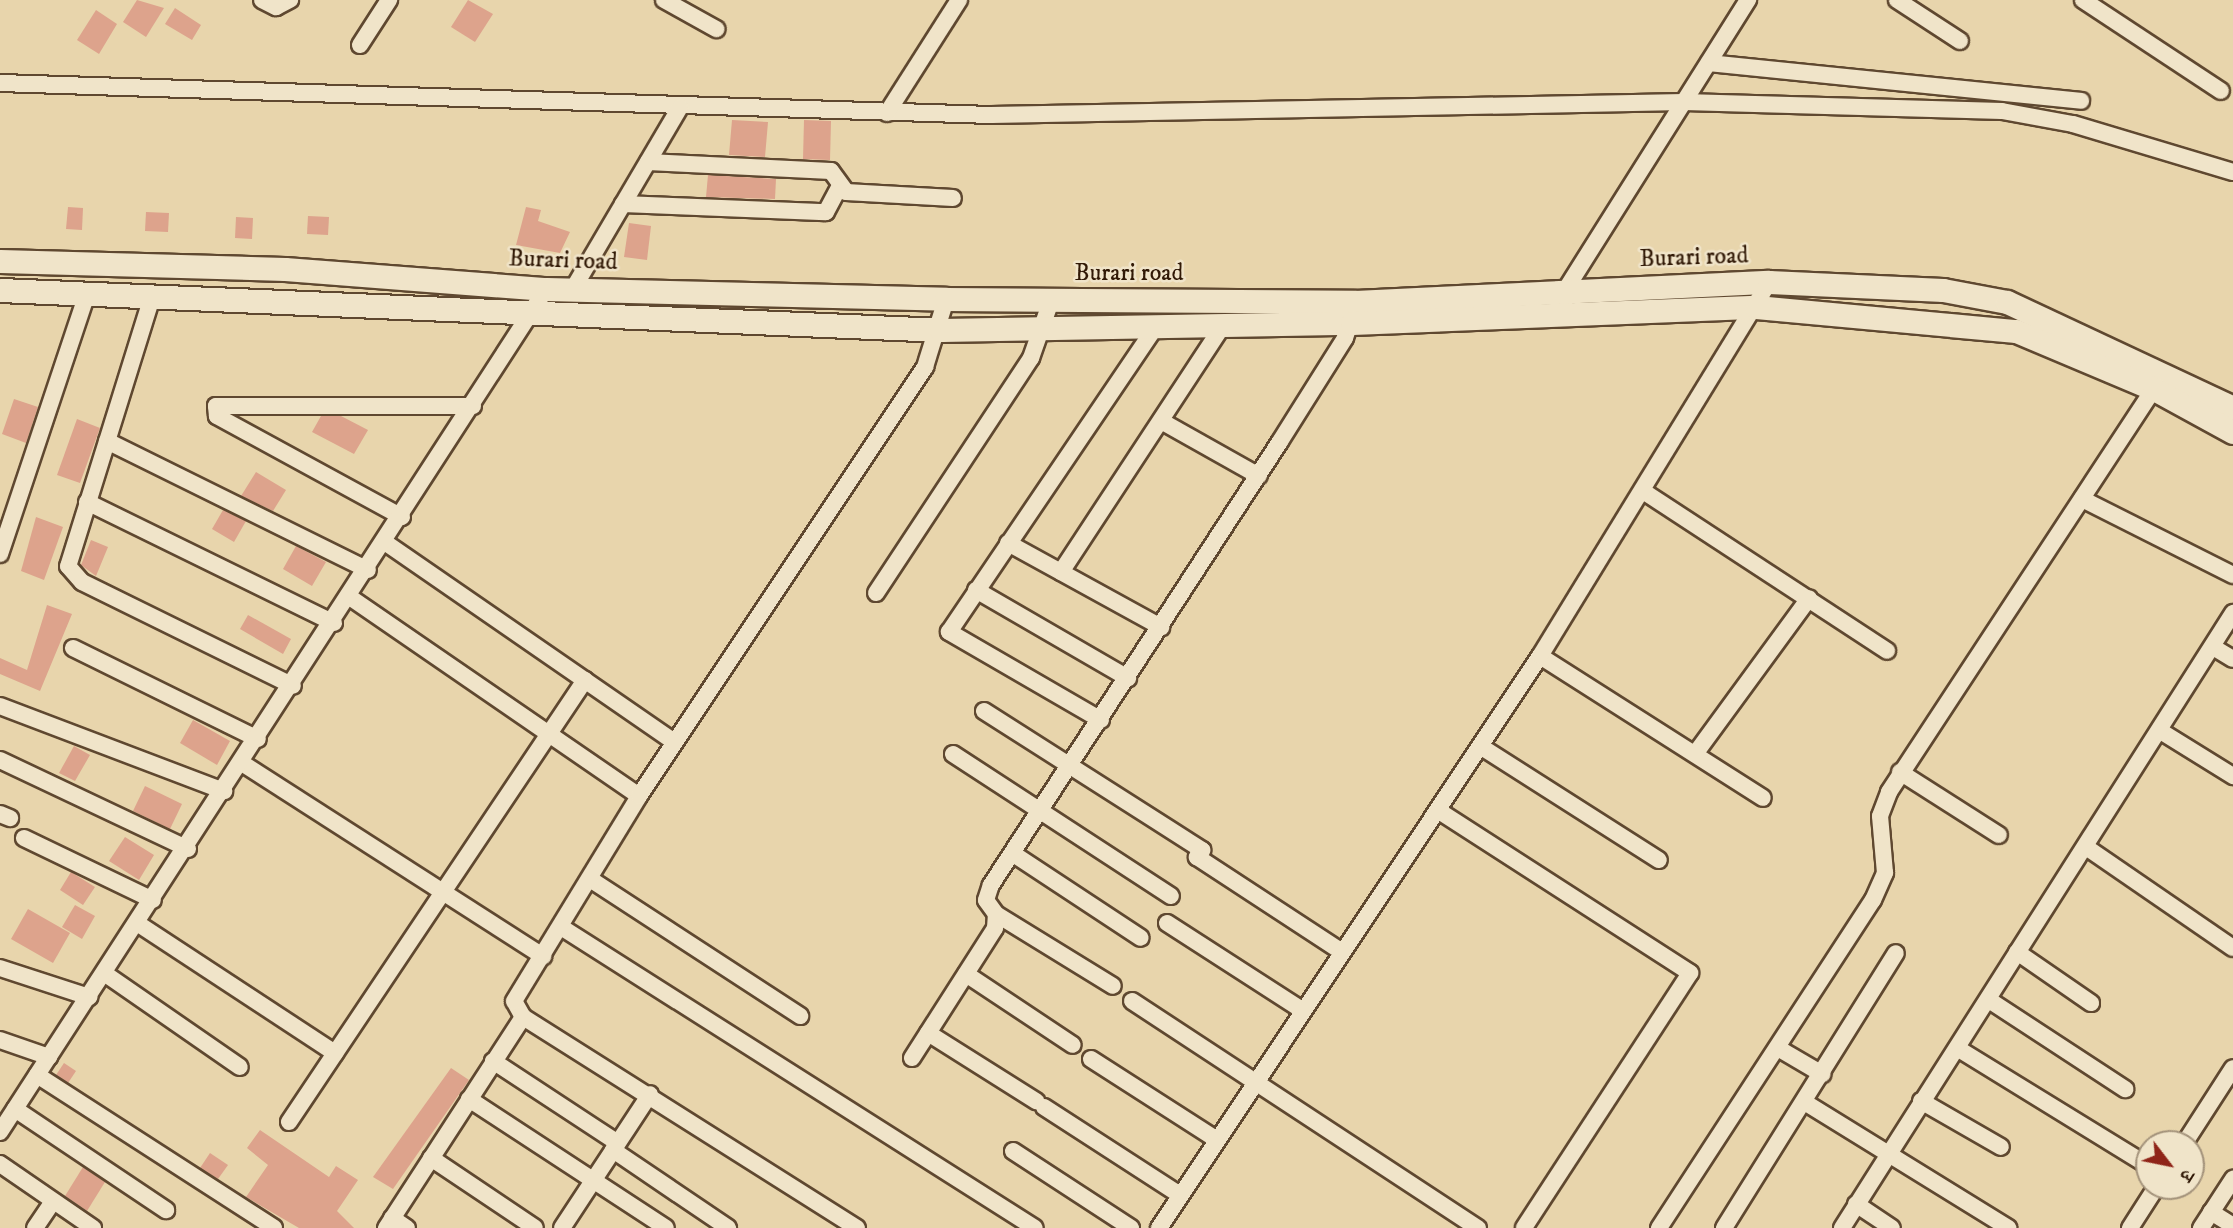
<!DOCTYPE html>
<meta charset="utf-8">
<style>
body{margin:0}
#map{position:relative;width:2233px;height:1228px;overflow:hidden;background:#e8d5ac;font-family:"IM FELL DW Pica","Noto Serif Devanagari",serif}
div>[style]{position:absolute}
.building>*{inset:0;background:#dda38c}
.roads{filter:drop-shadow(2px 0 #5f4830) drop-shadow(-2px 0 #5f4830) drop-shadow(0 2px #5f4830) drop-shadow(0 -2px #5f4830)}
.minor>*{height:16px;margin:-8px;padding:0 8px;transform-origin:8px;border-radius:8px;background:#f0e4c9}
.secondary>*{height:23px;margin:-11.5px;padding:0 11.5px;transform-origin:11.5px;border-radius:11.5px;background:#f0e4c9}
span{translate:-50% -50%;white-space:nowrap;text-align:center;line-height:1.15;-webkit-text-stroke:5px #f0e4c9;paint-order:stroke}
.street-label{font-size:24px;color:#311906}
.north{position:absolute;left:2135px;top:1130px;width:70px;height:70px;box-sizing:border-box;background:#f0e4c9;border:2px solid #a4937b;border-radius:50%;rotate:122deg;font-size:19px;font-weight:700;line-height:28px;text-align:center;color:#311906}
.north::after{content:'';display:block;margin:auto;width:24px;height:32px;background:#8f2418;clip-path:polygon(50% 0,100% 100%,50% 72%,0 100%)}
</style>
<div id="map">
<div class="building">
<div style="clip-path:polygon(137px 0,164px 8px,146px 37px,123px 22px)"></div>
<div style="clip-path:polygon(468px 0,493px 14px,475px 42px,451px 27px)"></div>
<div style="clip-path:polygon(175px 8px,201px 25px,192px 40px,165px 24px)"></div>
<div style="clip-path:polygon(96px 10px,117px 24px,99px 54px,77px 40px)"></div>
<div style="clip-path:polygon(732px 120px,768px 122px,765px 157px,729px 155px)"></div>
<div style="clip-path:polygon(804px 120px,831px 121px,830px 160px,803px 159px)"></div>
<div style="clip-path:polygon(708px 175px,776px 179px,775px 199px,706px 197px)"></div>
<div style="clip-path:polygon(68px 207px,83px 208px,82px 230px,66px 229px)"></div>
<div style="clip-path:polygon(526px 207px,541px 210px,538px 221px,570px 232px,560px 253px,516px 245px)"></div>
<div style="clip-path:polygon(146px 212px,169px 213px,168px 232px,145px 231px)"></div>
<div style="clip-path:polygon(308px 216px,329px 217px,328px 235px,307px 234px)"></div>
<div style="clip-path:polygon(236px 217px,253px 218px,252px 239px,235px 238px)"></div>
<div style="clip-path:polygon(629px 223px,651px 226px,647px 260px,624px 257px)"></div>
<div style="clip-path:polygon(14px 399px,38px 407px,26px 443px,2px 434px)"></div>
<div style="clip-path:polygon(321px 416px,341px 416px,368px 430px,354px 454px,312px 432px)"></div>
<div style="clip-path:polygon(77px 419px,100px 428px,80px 483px,57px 475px)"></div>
<div style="clip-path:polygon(256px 472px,286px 490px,273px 511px,241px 496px)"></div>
<div style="clip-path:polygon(223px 510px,246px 521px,234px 542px,212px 529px)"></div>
<div style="clip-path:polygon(36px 517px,63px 527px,44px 580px,21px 571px)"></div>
<div style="clip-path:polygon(91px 540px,108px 547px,96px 576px,81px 565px)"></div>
<div style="clip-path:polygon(296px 546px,326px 562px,312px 586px,283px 569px)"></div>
<div style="clip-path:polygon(47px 605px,72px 614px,40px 691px,0 674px,0 658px,27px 670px)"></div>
<div style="clip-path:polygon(248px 615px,291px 639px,283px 654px,240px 629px)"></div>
<div style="clip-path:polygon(193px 720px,230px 741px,217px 765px,180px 743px)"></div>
<div style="clip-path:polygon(74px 746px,90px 755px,75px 781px,59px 773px)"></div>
<div style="clip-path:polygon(145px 786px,182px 804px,170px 829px,133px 811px)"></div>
<div style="clip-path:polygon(125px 837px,154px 855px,139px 880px,109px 861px)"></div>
<div style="clip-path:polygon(71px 872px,95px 887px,83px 905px,60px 890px)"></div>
<div style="clip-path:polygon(75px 905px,95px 916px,82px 939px,62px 927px)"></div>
<div style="clip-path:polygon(28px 909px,70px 933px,53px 963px,11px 939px)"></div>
<div style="clip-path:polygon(64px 1063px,76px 1071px,68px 1083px,56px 1075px)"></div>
<div style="clip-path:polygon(451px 1068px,469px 1080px,393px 1189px,373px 1177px)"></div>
<div style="clip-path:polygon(260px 1130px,329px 1177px,336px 1166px,358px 1180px,337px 1211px,354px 1228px,299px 1228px,246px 1197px,268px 1165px,247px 1148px)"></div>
<div style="clip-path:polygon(210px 1153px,228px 1165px,218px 1179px,200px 1168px)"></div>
<div style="clip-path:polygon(83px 1167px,105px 1182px,87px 1211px,65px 1196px)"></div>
</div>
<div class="roads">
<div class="minor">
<div style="left:262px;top:0;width:16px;rotate:27deg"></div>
<div style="left:276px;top:7px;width:16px;rotate:-27deg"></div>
<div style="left:664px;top:0;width:60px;rotate:29.1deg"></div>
<div style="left:1897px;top:0;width:75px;rotate:33.1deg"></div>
<div style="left:2083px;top:0;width:165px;rotate:33.4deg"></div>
<div style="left:360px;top:45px;width:54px;rotate:-57.2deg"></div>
<div style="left:1709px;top:63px;width:374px;rotate:5.8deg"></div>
<div style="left:0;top:83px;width:992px;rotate:1.85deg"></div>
<div style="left:991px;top:115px;width:693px;rotate:-1.07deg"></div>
<div style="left:1684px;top:102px;width:318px;rotate:1.6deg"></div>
<div style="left:2002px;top:111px;width:72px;rotate:10.4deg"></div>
<div style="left:2073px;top:124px;width:167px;rotate:16.7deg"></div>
<div style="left:887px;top:113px;width:134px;rotate:-57.5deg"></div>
<div style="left:648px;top:162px;width:183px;rotate:2.8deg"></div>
<div style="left:831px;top:171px;width:26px;rotate:54deg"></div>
<div style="left:846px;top:192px;width:107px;rotate:3.2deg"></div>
<div style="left:623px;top:204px;width:203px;rotate:2.3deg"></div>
<div style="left:826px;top:212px;width:30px;rotate:-62deg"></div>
<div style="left:573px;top:289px;width:211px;rotate:-59.5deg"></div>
<div style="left:152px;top:297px;width:282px;rotate:107.3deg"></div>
<div style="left:68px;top:566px;width:21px;rotate:49deg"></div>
<div style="left:82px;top:582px;width:235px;rotate:26.2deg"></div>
<div style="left:1566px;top:299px;width:10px;rotate:-90deg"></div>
<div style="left:1566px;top:289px;width:342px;rotate:-57.8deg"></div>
<div style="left:1161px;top:421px;width:112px;rotate:29.3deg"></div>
<div style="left:107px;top:441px;width:291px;rotate:26.3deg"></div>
<div style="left:1646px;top:493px;width:288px;rotate:33.2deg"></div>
<div style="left:2082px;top:499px;width:169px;rotate:26.7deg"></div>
<div style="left:87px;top:502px;width:275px;rotate:26.1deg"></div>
<div style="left:402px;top:517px;width:211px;rotate:-151.4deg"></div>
<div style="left:217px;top:416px;width:10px;rotate:-96deg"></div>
<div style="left:216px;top:406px;width:257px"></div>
<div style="left:386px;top:543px;width:351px;rotate:34.6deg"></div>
<div style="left:1008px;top:543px;width:175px;rotate:28.8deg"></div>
<div style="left:0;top:554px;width:274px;rotate:-71.5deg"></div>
<div style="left:1061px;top:572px;width:295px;rotate:-56.7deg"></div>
<div style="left:976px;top:590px;width:176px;rotate:30.1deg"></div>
<div style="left:876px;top:593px;width:282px;rotate:-56.6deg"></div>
<div style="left:1031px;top:358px;width:60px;rotate:-70.7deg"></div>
<div style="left:351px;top:598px;width:349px;rotate:34.5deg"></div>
<div style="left:2213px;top:647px;width:23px;rotate:31deg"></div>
<div style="left:73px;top:648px;width:206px;rotate:26.2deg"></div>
<div style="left:1540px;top:656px;width:264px;rotate:32.5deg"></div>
<div style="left:0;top:706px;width:240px;rotate:20.8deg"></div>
<div style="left:984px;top:711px;width:259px;rotate:32.5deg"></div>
<div style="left:1202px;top:850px;width:9px;rotate:126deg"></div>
<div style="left:1197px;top:857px;width:173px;rotate:33.2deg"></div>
<div style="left:1101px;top:720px;width:176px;rotate:-149.9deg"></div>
<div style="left:949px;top:632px;width:371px;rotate:-55.9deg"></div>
<div style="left:2162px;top:732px;width:84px;rotate:31.8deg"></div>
<div style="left:1480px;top:746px;width:212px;rotate:32.5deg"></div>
<div style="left:953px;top:754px;width:260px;rotate:33.1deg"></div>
<div style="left:1695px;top:754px;width:193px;rotate:-53.8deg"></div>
<div style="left:0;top:760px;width:208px;rotate:25.3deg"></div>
<div style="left:242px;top:763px;width:358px;rotate:32.7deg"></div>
<div style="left:1900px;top:772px;width:117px;rotate:32.5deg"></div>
<div style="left:1439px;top:811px;width:299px;rotate:32.8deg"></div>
<div style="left:1690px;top:973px;width:304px;rotate:123.1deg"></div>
<div style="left:0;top:814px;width:11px;rotate:22deg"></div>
<div style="left:24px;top:838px;width:143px;rotate:25.7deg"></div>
<div style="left:2086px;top:847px;width:178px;rotate:34.5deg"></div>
<div style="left:1012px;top:853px;width:154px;rotate:33.4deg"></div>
<div style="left:590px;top:879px;width:251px;rotate:33.1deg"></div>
<div style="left:996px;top:914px;width:137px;rotate:31.6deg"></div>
<div style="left:137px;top:923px;width:237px;rotate:33.3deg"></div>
<div style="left:1167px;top:923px;width:161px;rotate:32.8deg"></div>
<div style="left:561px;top:927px;width:561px;rotate:32.42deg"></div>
<div style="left:2017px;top:952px;width:90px;rotate:34.6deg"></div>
<div style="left:0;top:968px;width:94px;rotate:18deg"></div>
<div style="left:104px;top:973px;width:165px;rotate:34.7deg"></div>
<div style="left:966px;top:974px;width:128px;rotate:33.6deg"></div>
<div style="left:1989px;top:1000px;width:163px;rotate:33.2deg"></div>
<div style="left:1132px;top:1001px;width:414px;rotate:33.3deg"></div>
<div style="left:928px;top:1033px;width:128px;rotate:32.2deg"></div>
<div style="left:0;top:1040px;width:52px;rotate:19.1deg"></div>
<div style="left:1957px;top:1048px;width:225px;rotate:31.6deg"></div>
<div style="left:1781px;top:1050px;width:48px;rotate:30.3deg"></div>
<div style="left:912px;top:1058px;width:154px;rotate:-57.4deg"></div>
<div style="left:995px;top:928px;width:14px;rotate:-86deg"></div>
<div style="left:996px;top:914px;width:17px;rotate:-126deg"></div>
<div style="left:986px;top:900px;width:16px;rotate:-72deg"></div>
<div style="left:991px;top:885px;width:528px;rotate:-56.91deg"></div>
<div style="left:1279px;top:443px;width:124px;rotate:-57.8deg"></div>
<div style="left:1345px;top:338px;width:25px;rotate:-72deg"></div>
<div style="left:1091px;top:1059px;width:150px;rotate:32.7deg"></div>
<div style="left:493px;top:1061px;width:149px;rotate:33.3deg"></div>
<div style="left:37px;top:1075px;width:282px;rotate:32.8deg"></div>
<div style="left:469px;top:1099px;width:235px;rotate:33.2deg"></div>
<div style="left:1921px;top:1101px;width:92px;rotate:29.9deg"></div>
<div style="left:1806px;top:1103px;width:238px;rotate:31.7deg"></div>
<div style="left:1044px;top:1107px;width:162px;rotate:32.9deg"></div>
<div style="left:15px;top:1109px;width:182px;rotate:33.8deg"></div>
<div style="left:289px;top:1122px;width:532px;rotate:-56.19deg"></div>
<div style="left:0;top:1132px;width:1004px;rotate:-57.07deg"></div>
<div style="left:2184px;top:1144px;width:90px;rotate:-57.2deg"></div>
<div style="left:613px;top:1150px;width:139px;rotate:34.1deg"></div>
<div style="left:1013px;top:1151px;width:141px;rotate:33.1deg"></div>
<div style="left:431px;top:1158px;width:125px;rotate:33.9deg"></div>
<div style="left:0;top:1164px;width:113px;rotate:34.5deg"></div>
<div style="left:1856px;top:1204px;width:43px;rotate:33.7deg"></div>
<div style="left:2211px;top:1212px;width:26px;rotate:32deg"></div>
<div style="left:392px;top:1218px;width:18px;rotate:34deg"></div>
<div style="left:35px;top:1228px;width:32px;rotate:-56deg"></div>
<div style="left:386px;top:1228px;width:252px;rotate:-57deg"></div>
<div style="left:562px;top:1228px;width:160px;rotate:-56.7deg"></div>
<div style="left:857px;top:1228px;width:395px;rotate:-147.7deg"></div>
<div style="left:523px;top:1017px;width:18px;rotate:-119deg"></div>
<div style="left:514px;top:1001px;width:240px;rotate:-58.6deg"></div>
<div style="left:639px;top:796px;width:516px;rotate:-56.31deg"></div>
<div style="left:925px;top:367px;width:71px;rotate:-72.8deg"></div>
<div style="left:1159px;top:1228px;width:687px;rotate:-56.33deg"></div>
<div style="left:1540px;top:656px;width:439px;rotate:-58.5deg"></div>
<div style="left:1659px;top:1228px;width:392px;rotate:-56.9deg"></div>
<div style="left:1873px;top:900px;width:30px;rotate:-66deg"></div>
<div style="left:1885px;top:873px;width:57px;rotate:-95deg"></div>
<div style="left:1880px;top:816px;width:26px;rotate:-69deg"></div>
<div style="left:1889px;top:792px;width:490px;rotate:-56.7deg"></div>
<div style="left:1724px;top:1228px;width:324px;rotate:-58deg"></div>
<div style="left:1842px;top:1228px;width:729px;rotate:-57.55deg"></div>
<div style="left:2130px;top:1228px;width:50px;rotate:-57.3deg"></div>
<div style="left:2201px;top:1228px;width:59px;rotate:-56.9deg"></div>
</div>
<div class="secondary">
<div style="left:0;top:261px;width:285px;rotate:1.6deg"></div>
<div style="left:285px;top:269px;width:262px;rotate:4.4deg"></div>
<div style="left:546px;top:289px;width:400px;rotate:1.4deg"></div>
<div style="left:946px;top:299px;width:409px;rotate:0.4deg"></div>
<div style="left:1355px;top:302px;width:414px;rotate:-2.8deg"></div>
<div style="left:1769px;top:282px;width:174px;rotate:2.6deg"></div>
<div style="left:1943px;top:290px;width:65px;rotate:10.6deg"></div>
<div style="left:2007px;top:302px;width:250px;rotate:25.1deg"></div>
<div style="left:0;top:290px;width:942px;rotate:2.43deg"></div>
<div style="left:941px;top:330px;width:411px;rotate:-1deg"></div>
<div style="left:1352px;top:323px;width:404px;rotate:-2.3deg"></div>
<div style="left:1756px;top:307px;width:261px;rotate:5.3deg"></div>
<div style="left:2016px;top:331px;width:150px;rotate:22.8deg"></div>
<div style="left:2154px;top:389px;width:90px;rotate:28.6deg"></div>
</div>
</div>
<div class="street-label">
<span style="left:1694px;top:258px;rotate:-2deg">Burari road</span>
<span style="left:563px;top:261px;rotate:2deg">Burari road</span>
<span style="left:1129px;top:274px">Burari road</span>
</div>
<div class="north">उ</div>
</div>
